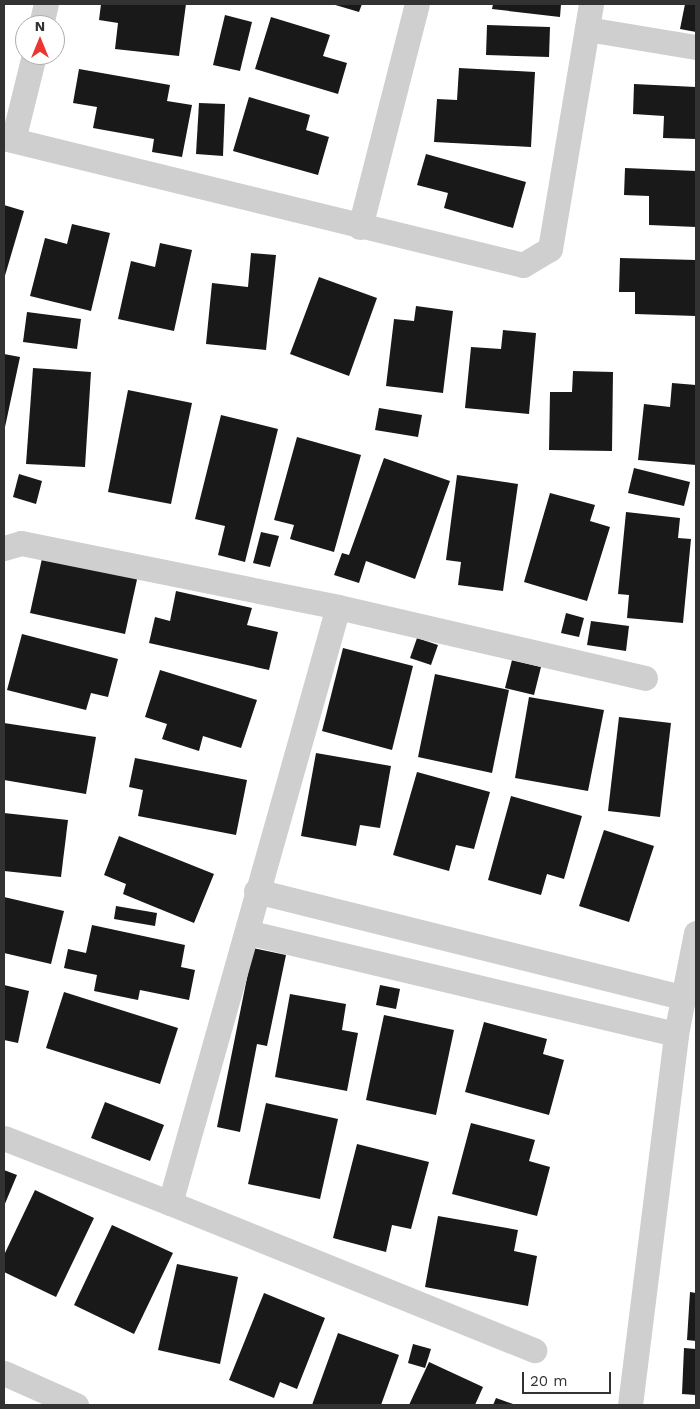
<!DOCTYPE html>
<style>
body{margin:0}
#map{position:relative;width:700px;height:1409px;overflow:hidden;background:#fff;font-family:"Work Sans",sans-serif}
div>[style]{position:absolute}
.building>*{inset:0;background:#191919}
.street>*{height:25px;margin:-12.5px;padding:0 12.5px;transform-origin:12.5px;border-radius:12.5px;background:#cfcfcf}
span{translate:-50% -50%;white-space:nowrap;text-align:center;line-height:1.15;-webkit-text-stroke:5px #fff;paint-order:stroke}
.frame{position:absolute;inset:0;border:5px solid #323232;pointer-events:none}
.north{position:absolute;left:15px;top:15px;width:50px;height:50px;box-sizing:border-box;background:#fff;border:1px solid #adadad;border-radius:50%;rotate:0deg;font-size:14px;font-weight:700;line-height:20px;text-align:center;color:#323232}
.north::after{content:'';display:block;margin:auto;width:18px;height:22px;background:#ec3430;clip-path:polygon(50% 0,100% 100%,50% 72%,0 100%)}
.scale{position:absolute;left:522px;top:1372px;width:89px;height:22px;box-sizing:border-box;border:2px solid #323232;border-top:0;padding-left:6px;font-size:15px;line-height:18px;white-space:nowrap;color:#323232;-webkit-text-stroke:4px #fff;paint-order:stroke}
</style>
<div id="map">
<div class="building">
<div style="clip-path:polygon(101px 4px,186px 4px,179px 56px,115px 49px,118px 23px,99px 20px)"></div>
<div style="clip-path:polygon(332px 4px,362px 4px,359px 12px)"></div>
<div style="clip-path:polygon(493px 4px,561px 4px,560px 17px,492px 9px)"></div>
<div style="clip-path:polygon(685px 4px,696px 4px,696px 32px,680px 29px)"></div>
<div style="clip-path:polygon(225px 15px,252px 22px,240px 71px,213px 65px)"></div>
<div style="clip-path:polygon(271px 17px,330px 35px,323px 56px,347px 63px,338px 94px,255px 69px)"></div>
<div style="clip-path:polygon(487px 25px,550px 27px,549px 57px,486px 55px)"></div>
<div style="clip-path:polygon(459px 68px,535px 72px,531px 147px,434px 142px,437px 99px,457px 100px)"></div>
<div style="clip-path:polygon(79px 69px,170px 85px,167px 101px,192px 105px,182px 157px,152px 152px,154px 139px,93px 128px,97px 107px,73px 103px)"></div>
<div style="clip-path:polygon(634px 84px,696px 87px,696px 139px,663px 138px,664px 116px,633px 114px)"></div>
<div style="clip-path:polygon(249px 97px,310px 115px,306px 130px,329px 137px,318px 175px,233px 151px)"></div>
<div style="clip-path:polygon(199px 103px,225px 104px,223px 156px,196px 154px)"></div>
<div style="clip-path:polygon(426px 154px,526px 182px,513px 228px,444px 208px,448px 193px,417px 185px)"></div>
<div style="clip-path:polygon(625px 168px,696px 171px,696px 227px,649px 225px,649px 196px,624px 195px)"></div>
<div style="clip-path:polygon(4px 205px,24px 211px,4px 279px)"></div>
<div style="clip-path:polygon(72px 224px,110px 233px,91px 311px,30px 296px,45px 238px,67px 244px)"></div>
<div style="clip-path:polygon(160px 243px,192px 250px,174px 331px,118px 319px,131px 261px,155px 267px)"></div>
<div style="clip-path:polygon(251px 253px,276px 255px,266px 350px,206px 344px,212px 283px,248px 287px)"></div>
<div style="clip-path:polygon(620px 258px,696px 260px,696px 316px,635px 314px,635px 292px,619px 292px)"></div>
<div style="clip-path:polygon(319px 277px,377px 298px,349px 376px,290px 354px)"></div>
<div style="clip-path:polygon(416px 306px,453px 311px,443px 393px,386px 386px,394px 319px,414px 321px)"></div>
<div style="clip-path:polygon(27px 312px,81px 319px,77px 349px,23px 342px)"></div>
<div style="clip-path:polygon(503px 330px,536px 333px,529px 414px,465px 408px,471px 347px,501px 349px)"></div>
<div style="clip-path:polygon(4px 354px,20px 357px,5px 427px,4px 427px)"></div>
<div style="clip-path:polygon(33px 368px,91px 372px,85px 467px,26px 464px)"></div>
<div style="clip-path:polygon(573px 371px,613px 372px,612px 451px,549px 450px,550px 392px,572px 392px)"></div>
<div style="clip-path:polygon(672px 383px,696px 385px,696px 465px,638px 460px,644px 404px,670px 407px)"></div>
<div style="clip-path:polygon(128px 390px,192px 403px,171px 504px,108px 492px)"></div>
<div style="clip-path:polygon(379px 408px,422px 415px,418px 437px,375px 430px)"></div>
<div style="clip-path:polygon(221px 415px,278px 429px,245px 562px,218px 555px,225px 526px,195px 519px)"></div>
<div style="clip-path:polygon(297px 437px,361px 455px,334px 552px,290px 539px,294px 525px,274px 520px)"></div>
<div style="clip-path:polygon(384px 458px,450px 481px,415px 579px,366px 561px,359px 583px,334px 575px,342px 553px,349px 555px)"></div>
<div style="clip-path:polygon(634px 468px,690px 482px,684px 506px,628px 493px)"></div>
<div style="clip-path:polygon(19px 474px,42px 481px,36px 504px,13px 497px)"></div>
<div style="clip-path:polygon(457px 475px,518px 484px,503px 591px,458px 585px,461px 562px,446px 560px)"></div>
<div style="clip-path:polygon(550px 493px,595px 505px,590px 521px,610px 527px,587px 601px,524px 582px)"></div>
<div style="clip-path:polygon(626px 512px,680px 518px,678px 538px,691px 539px,683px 623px,627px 618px,629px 595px,618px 594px)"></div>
<div style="clip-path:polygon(261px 532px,279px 536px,270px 567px,253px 563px)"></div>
<div style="clip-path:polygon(43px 554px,138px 575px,125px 634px,30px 613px)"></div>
<div style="clip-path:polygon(176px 591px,252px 608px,247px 625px,278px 632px,269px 670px,149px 643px,155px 617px,170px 621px)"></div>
<div style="clip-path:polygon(566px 613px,584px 618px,579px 637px,561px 633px)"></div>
<div style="clip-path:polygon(591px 621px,629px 626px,626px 651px,587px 645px)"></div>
<div style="clip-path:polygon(22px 634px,118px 659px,108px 697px,91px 693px,86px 710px,7px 690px)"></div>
<div style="clip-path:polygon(417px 638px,438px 645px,431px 665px,410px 658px)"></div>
<div style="clip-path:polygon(343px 648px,413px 666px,392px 750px,322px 731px)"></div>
<div style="clip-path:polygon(512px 660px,541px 667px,534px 695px,505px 688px)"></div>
<div style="clip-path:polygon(160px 670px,257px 700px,241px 748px,203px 736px,199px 751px,162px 739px,167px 724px,145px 717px)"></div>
<div style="clip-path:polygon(435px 674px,509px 690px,492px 773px,418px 757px)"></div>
<div style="clip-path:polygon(529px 697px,604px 710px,588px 791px,515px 778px)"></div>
<div style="clip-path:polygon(619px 717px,671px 723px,660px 817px,608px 811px)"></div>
<div style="clip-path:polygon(4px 723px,96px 737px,86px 794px,4px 780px)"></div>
<div style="clip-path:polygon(316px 753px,391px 766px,380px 828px,360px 825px,356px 846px,301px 836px)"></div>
<div style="clip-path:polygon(135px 758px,247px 780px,236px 835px,138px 816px,143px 790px,129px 787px)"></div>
<div style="clip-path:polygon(417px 772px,490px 792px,474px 849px,456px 845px,449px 871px,393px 855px)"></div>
<div style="clip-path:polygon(511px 796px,582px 816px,564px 879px,547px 874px,541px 895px,488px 880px)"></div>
<div style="clip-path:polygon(4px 813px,68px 820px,61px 877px,4px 871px)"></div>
<div style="clip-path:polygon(604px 830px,654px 846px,629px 922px,579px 906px)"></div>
<div style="clip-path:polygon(119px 836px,214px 874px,194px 923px,123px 894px,126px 884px,104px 875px)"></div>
<div style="clip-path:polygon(4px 897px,64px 911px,51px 964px,4px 953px)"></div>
<div style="clip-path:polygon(116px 906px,157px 913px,155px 926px,114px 919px)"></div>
<div style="clip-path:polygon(92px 925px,185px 945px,181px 967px,195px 970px,189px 1000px,140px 990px,138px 1000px,94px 991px,97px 975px,64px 968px,68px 949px,86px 953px)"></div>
<div style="clip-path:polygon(253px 948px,286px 955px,267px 1046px,257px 1044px,240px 1132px,217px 1127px)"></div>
<div style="clip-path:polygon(4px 985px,29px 991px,18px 1043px,4px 1040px)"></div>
<div style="clip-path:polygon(380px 985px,400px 989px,396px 1009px,376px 1005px)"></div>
<div style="clip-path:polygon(64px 992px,178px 1028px,160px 1084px,46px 1048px)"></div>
<div style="clip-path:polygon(290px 994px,346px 1004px,342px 1030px,358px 1033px,347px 1091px,275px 1077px)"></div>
<div style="clip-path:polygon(384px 1015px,454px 1030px,436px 1115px,366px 1100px)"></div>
<div style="clip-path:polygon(484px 1022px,547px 1039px,543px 1054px,564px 1060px,549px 1115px,465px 1092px)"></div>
<div style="clip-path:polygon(105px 1102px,164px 1125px,150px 1161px,91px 1138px)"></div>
<div style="clip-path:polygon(266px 1103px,338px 1119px,320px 1199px,248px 1184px)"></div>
<div style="clip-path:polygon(471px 1123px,535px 1140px,529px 1161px,550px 1167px,537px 1216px,452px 1194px)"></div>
<div style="clip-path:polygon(357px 1144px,429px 1162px,411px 1229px,392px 1225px,386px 1252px,333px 1238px)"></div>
<div style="clip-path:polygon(4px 1170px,17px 1175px,4px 1206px)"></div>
<div style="clip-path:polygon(35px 1190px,94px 1218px,56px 1297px,4px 1272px,4px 1255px)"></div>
<div style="clip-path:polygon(438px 1216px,518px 1230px,514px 1251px,537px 1256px,528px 1306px,425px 1287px)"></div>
<div style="clip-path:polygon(112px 1225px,173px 1253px,134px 1334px,74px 1305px)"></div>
<div style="clip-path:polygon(177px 1264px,238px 1277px,220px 1364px,158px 1350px)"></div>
<div style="clip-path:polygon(690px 1292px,696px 1293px,696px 1341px,687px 1340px)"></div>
<div style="clip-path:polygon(264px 1293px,325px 1318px,297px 1389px,280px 1382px,274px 1398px,229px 1380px)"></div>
<div style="clip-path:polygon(338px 1333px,399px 1355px,381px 1405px,312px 1405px)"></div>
<div style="clip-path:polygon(413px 1344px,431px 1349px,425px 1368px,408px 1363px)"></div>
<div style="clip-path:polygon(684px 1348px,696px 1349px,696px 1395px,682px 1394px)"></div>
<div style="clip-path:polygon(429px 1362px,483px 1387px,475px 1405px,409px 1405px)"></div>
<div style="clip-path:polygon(496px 1398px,516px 1405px,493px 1405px)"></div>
</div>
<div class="street">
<div style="left:41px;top:25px;width:22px;rotate:-77deg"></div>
<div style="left:587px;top:29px;width:110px;rotate:9.4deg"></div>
<div style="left:4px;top:138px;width:534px;rotate:13.75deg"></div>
<div style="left:523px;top:265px;width:31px;rotate:-31deg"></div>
<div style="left:550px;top:249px;width:248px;rotate:-80.5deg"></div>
<div style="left:13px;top:140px;width:88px;rotate:-76.1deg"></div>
<div style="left:360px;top:227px;width:230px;rotate:-75.7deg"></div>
<div style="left:4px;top:548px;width:18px;rotate:-16deg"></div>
<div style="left:21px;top:543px;width:323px;rotate:11.4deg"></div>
<div style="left:338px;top:607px;width:315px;rotate:13deg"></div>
<div style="left:256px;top:891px;width:441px;rotate:14deg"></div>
<div style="left:247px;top:932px;width:441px;rotate:13.4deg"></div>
<div style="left:4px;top:1138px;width:178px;rotate:21.4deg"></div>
<div style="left:170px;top:1203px;width:619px;rotate:-74.26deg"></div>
<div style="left:170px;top:1203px;width:393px;rotate:22deg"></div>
<div style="left:4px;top:1373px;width:79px;rotate:24deg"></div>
<div style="left:630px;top:1405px;width:374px;rotate:-82.9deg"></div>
<div style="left:676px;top:1034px;width:103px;rotate:-78.8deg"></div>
</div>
<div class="frame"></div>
<div class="north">N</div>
<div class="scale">20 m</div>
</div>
